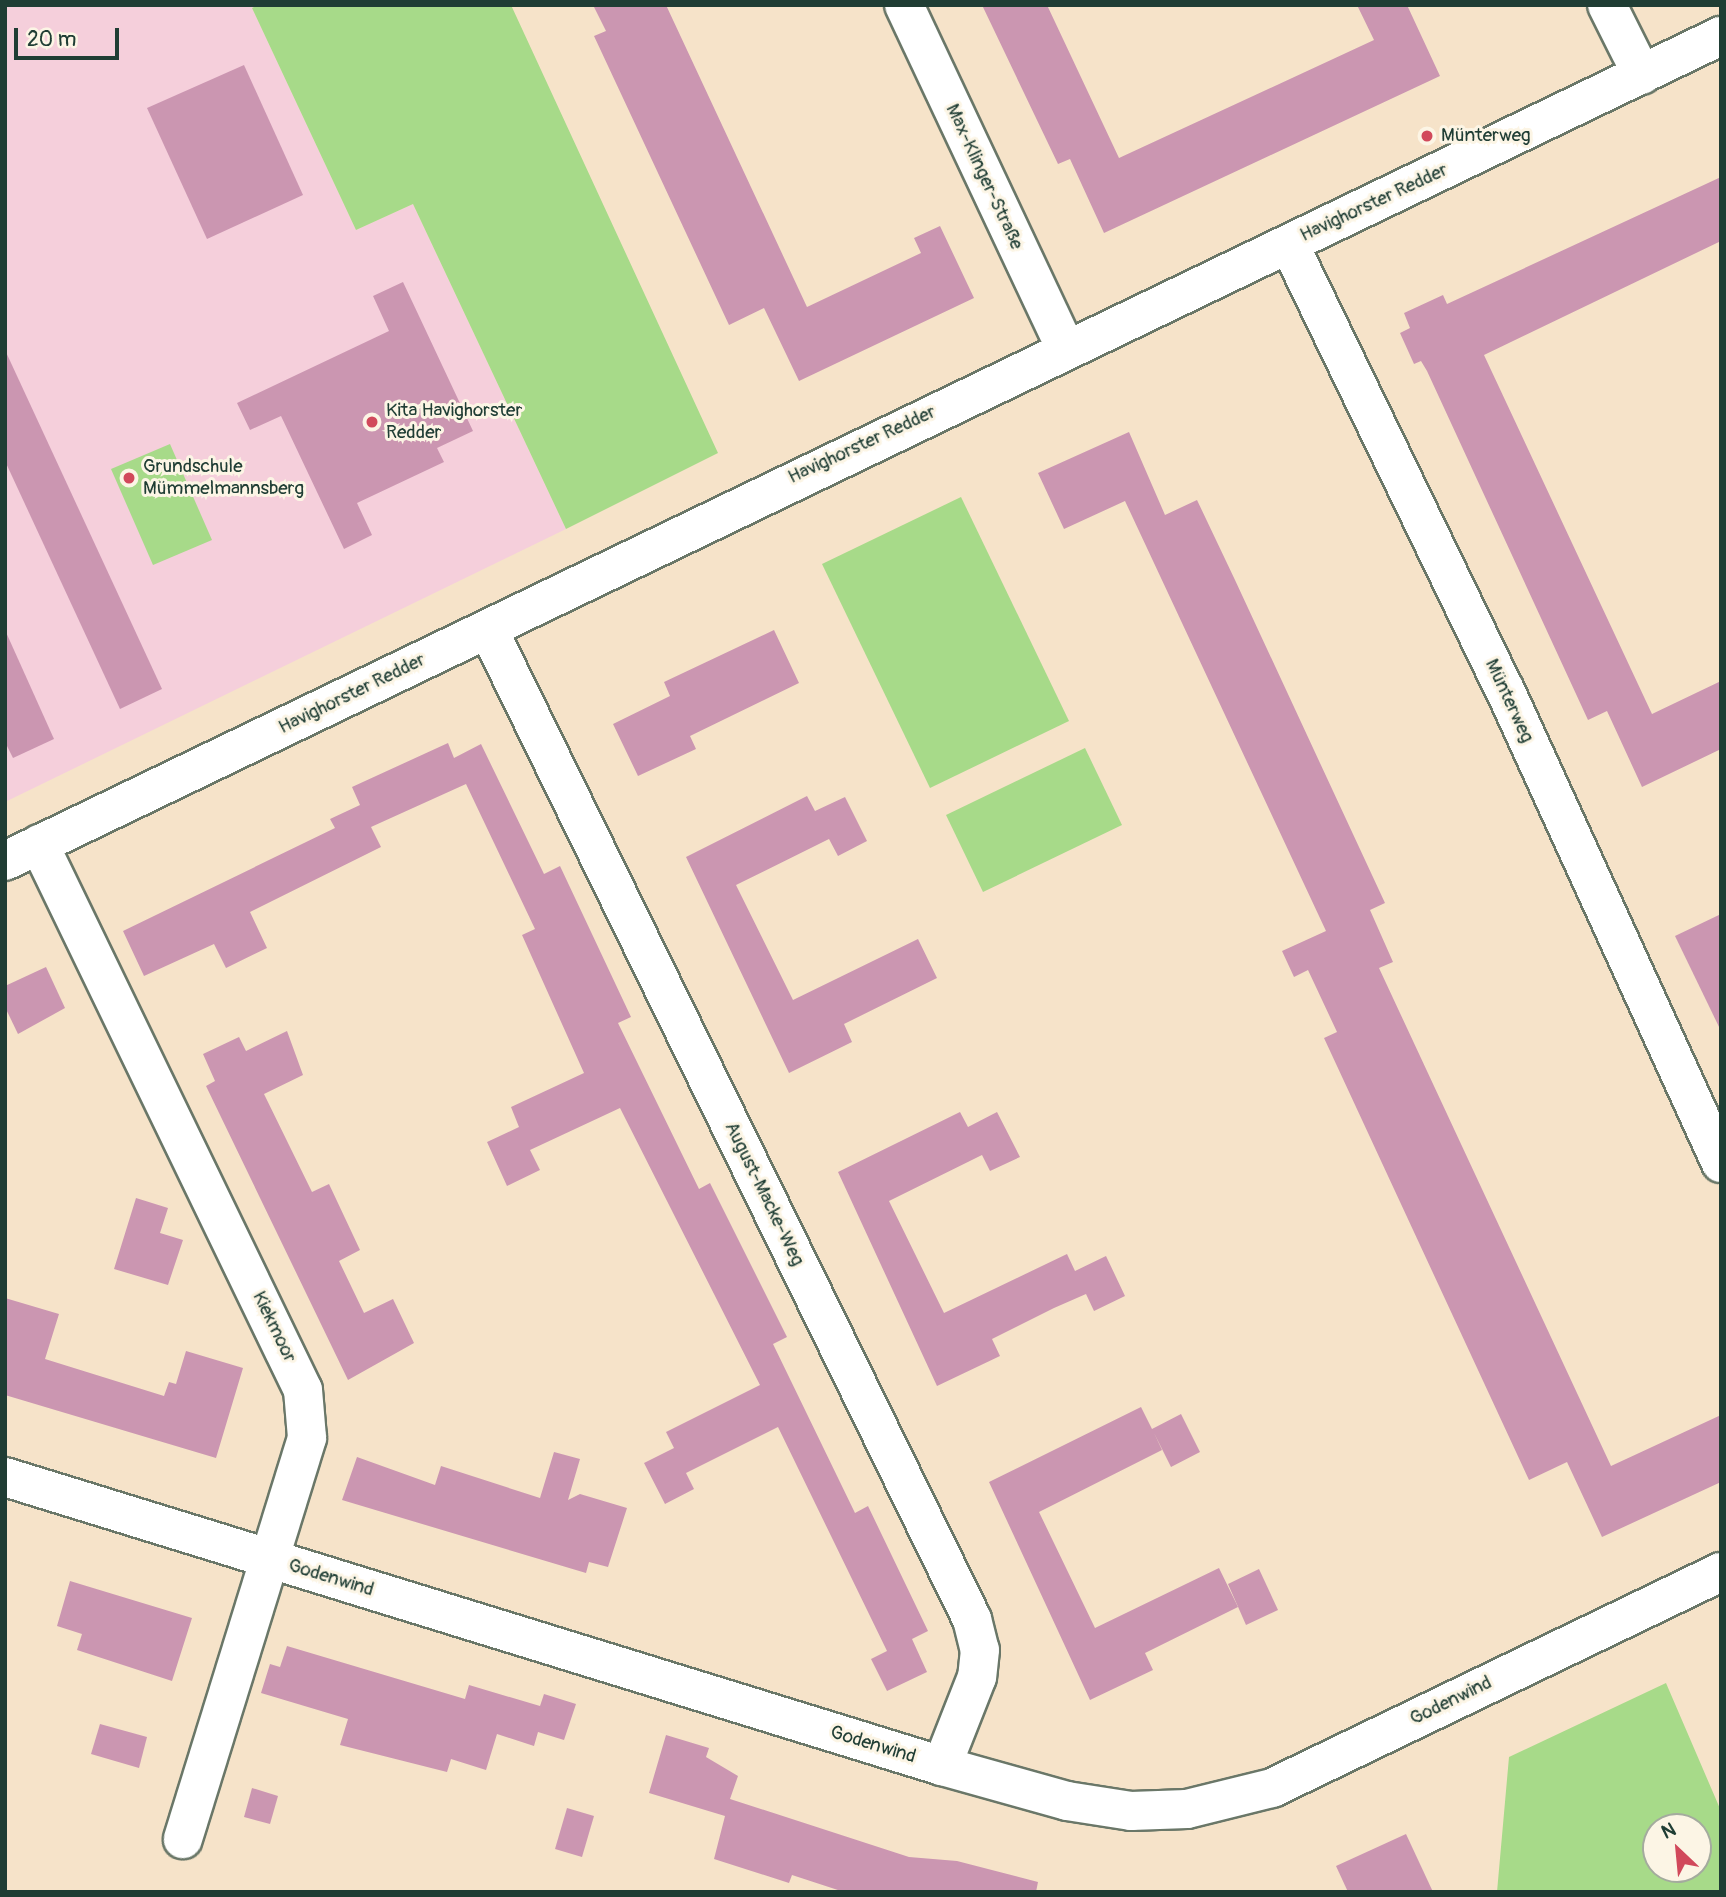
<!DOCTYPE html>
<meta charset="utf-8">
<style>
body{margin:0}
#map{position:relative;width:1726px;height:1897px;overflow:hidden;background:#f6e3c9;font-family:Pangolin,sans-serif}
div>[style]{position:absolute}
.built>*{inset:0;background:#f5cfdb}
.green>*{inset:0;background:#a7da89}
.building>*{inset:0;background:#cb96b1}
.roads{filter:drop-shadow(2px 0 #6a7768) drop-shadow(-2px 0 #6a7768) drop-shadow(0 2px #6a7768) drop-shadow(0 -2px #6a7768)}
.minor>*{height:38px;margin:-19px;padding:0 19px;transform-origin:19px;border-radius:19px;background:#fff}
.dots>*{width:19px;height:19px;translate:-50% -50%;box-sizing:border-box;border:4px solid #fcf5e5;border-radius:50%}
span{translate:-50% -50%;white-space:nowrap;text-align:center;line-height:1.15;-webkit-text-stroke:6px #fcf5e5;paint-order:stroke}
.poi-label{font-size:19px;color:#1f3d34}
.left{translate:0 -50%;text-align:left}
.street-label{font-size:19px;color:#1f3d34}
.frame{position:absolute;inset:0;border:7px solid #1f3d34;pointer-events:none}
.north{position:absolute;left:1642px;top:1813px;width:70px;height:70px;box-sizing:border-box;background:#fcf5e5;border:2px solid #a4ab9e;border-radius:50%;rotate:334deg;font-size:19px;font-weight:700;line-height:28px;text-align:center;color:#1f3d34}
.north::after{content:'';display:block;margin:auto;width:24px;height:32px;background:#d1495b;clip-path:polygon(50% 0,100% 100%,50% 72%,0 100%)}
.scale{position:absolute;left:14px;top:28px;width:105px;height:32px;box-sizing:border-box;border:4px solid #1f3d34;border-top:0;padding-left:9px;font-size:21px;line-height:24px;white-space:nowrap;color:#1f3d34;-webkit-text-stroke:5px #fcf5e5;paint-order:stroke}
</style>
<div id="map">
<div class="built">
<div style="clip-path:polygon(5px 5px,258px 5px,252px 8px,356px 230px,413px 204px,566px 529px,5px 802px)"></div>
</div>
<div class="green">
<div style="clip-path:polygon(258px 5px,511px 5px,718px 453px,566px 529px,413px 204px,356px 230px,252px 8px)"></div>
<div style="clip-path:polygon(170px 444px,212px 540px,153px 565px,111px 469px)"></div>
<div style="clip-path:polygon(961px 497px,1069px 721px,930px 788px,822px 564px)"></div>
<div style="clip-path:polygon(1085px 748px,1122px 825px,983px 892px,946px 815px)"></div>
<div style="clip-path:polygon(evenodd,1666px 1683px,1721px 1811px,1721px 1892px,1497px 1892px,1509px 1757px,1666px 1683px,1698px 1827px,1698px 1869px,1656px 1869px,1656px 1827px,1698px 1827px)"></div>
</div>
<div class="building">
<div style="clip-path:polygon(593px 5px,666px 5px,807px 307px,921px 253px,914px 238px,940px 226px,974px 298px,799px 381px,764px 308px,729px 325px,594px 36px,606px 31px)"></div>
<div style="clip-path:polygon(982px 5px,1047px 5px,1119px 158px,1374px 40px,1357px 5px,1407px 5px,1440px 76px,1104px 233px,1070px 159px,1058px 164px)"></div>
<div style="clip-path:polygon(244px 65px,303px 195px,207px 239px,147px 108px)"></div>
<div style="clip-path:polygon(1721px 177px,1721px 241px,1484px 355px,1652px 714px,1721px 681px,1721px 749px,1642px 787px,1607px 711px,1588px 720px,1427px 371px,1421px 361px,1414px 364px,1400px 333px,1410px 328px,1404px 313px,1443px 295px,1447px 304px)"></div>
<div style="clip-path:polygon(403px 282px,473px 431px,437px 448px,444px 462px,357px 503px,372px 535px,344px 549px,281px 416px,250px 430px,237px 403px,389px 331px,373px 296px)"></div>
<div style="clip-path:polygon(5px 350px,162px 689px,120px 709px,5px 461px)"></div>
<div style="clip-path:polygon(1129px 432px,1165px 515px,1197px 500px,1235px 580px,1385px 903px,1370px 910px,1393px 962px,1379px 968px,1611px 1466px,1721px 1415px,1721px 1482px,1602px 1537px,1567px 1462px,1529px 1480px,1324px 1038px,1337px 1032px,1308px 970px,1294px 977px,1282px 951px,1326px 931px,1125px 501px,1064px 529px,1038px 473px)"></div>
<div style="clip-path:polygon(5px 630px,54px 739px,13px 758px,5px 742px)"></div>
<div style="clip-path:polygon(774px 630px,799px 683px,690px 736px,696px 749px,638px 776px,613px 724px,670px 696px,664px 682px)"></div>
<div style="clip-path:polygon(448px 743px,454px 758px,481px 744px,544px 874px,560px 866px,631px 1017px,618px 1023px,699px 1189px,710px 1183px,787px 1337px,773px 1344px,855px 1513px,868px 1506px,928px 1631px,912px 1639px,927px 1672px,887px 1691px,871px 1659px,887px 1651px,778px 1427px,686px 1473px,694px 1489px,665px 1504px,644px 1463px,674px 1448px,666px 1432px,760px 1385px,620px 1108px,530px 1150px,540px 1170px,507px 1186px,487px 1142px,519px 1127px,511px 1107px,584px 1073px,522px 935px,535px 929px,466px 784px,371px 827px,381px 847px,250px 912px,267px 948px,226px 968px,214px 944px,144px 976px,123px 931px,335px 828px,330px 819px,360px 805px,352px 787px)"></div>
<div style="clip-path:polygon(807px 796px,815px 811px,845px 797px,867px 841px,838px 856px,829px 839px,736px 885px,793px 1000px,918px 939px,937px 978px,844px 1024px,852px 1042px,789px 1073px,686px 857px)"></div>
<div style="clip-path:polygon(1721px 914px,1721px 1031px,1675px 936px)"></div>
<div style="clip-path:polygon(46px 967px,65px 1008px,18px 1034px,5px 1007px,5px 986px)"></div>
<div style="clip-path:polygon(287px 1031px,303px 1075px,264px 1094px,312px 1192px,329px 1184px,360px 1250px,339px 1261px,364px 1313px,393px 1299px,414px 1343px,348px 1380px,206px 1086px,215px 1081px,203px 1054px,239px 1037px,246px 1051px)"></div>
<div style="clip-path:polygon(960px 1112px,968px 1127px,997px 1112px,1020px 1157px,990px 1171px,982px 1155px,889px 1201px,944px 1313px,1067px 1254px,1075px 1271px,1106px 1256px,1125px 1296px,1094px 1311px,1086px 1294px,1054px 1308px,992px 1339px,1000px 1356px,937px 1386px,838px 1172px)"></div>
<div style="clip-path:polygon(136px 1198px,168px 1208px,160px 1233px,183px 1240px,168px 1285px,114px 1269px)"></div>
<div style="clip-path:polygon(5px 1298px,59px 1314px,45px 1359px,164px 1396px,169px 1382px,176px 1384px,186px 1351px,243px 1368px,216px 1458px,5px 1395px)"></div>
<div style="clip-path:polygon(1141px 1407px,1152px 1429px,1181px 1414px,1200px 1452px,1171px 1467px,1154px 1433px,1162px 1450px,1039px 1512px,1095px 1628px,1219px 1568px,1238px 1607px,1145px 1653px,1153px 1670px,1090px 1700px,989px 1482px)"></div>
<div style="clip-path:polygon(554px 1452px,580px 1459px,568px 1500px,580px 1494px,627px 1508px,608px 1567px,589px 1562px,586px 1573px,342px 1500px,357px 1457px,435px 1485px,441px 1466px,540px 1498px)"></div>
<div style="clip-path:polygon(1259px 1569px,1278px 1610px,1246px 1625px,1228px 1584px)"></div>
<div style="clip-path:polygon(70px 1581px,192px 1618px,172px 1681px,77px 1650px,82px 1634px,57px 1626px)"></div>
<div style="clip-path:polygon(287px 1646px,465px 1699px,469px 1685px,540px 1706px,544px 1694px,576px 1704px,564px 1740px,538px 1732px,534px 1746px,497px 1734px,486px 1770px,451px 1759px,447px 1772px,340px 1745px,348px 1719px,261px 1693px,270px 1664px,280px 1667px)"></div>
<div style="clip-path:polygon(100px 1724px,147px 1737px,139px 1768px,91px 1754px)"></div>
<div style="clip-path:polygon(666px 1735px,709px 1748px,706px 1757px,738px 1776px,730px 1799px,909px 1857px,957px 1861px,1038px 1882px,1036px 1892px,844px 1892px,792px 1875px,789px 1883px,714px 1859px,725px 1816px,649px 1793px)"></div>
<div style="clip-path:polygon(252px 1788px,278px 1796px,270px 1824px,244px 1817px)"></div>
<div style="clip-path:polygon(567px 1808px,594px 1816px,582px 1857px,555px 1849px)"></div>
<div style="clip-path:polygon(1406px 1834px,1433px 1892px,1348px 1892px,1336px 1866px)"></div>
</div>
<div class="roads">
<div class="minor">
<div style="left:904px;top:5px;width:380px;rotate:64.8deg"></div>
<div style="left:1607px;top:5px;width:78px;rotate:63.4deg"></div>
<div style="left:1289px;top:244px;width:496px;rotate:64.2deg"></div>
<div style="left:1505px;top:690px;width:520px;rotate:65.46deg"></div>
<div style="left:488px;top:629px;width:1102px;rotate:63.95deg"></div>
<div style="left:972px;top:1619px;width:32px;rotate:76deg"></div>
<div style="left:980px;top:1650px;width:27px;rotate:96deg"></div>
<div style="left:977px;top:1677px;width:96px;rotate:111.5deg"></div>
<div style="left:39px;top:844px;width:606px;rotate:64.2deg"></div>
<div style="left:303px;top:1390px;width:48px;rotate:85.2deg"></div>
<div style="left:307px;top:1438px;width:420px;rotate:107.2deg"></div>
<div style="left:5px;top:861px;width:1904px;rotate:-25.68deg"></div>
<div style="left:5px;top:1477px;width:981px;rotate:17.14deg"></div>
<div style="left:942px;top:1766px;width:130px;rotate:15.6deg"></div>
<div style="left:1067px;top:1801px;width:65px;rotate:8.9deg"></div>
<div style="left:1131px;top:1811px;width:56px;rotate:-2deg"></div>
<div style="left:1187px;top:1809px;width:88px;rotate:-13.9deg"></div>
<div style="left:1272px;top:1788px;width:498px;rotate:-25.7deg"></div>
</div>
</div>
<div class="dots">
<div style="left:1427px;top:136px;background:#d1495b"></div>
<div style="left:372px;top:422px;background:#d1495b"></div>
<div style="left:129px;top:478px;background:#d1495b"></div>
</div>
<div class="poi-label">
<span class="left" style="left:1441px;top:136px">Münterweg</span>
<span class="left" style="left:386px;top:422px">Kita Havighorster<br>Redder</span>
<span class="left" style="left:143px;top:478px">Grundschule<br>Mümmelmannsberg</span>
</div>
<div class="street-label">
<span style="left:984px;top:177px;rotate:65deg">Max-Klinger-Straße</span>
<span style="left:1374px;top:203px;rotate:-25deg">Havighorster Redder</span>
<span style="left:862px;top:445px;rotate:-25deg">Havighorster Redder</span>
<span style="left:352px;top:694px;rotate:-26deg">Havighorster Redder</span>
<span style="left:1509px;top:701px;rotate:65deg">Münterweg</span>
<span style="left:764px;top:1194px;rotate:64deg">August-Macke-Weg</span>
<span style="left:274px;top:1327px;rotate:64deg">Kiekmoor</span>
<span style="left:331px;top:1578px;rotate:17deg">Godenwind</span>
<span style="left:1451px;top:1701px;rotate:-26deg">Godenwind</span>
<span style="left:873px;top:1745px;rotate:17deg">Godenwind</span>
</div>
<div class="frame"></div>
<div class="north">N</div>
<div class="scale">20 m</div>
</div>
